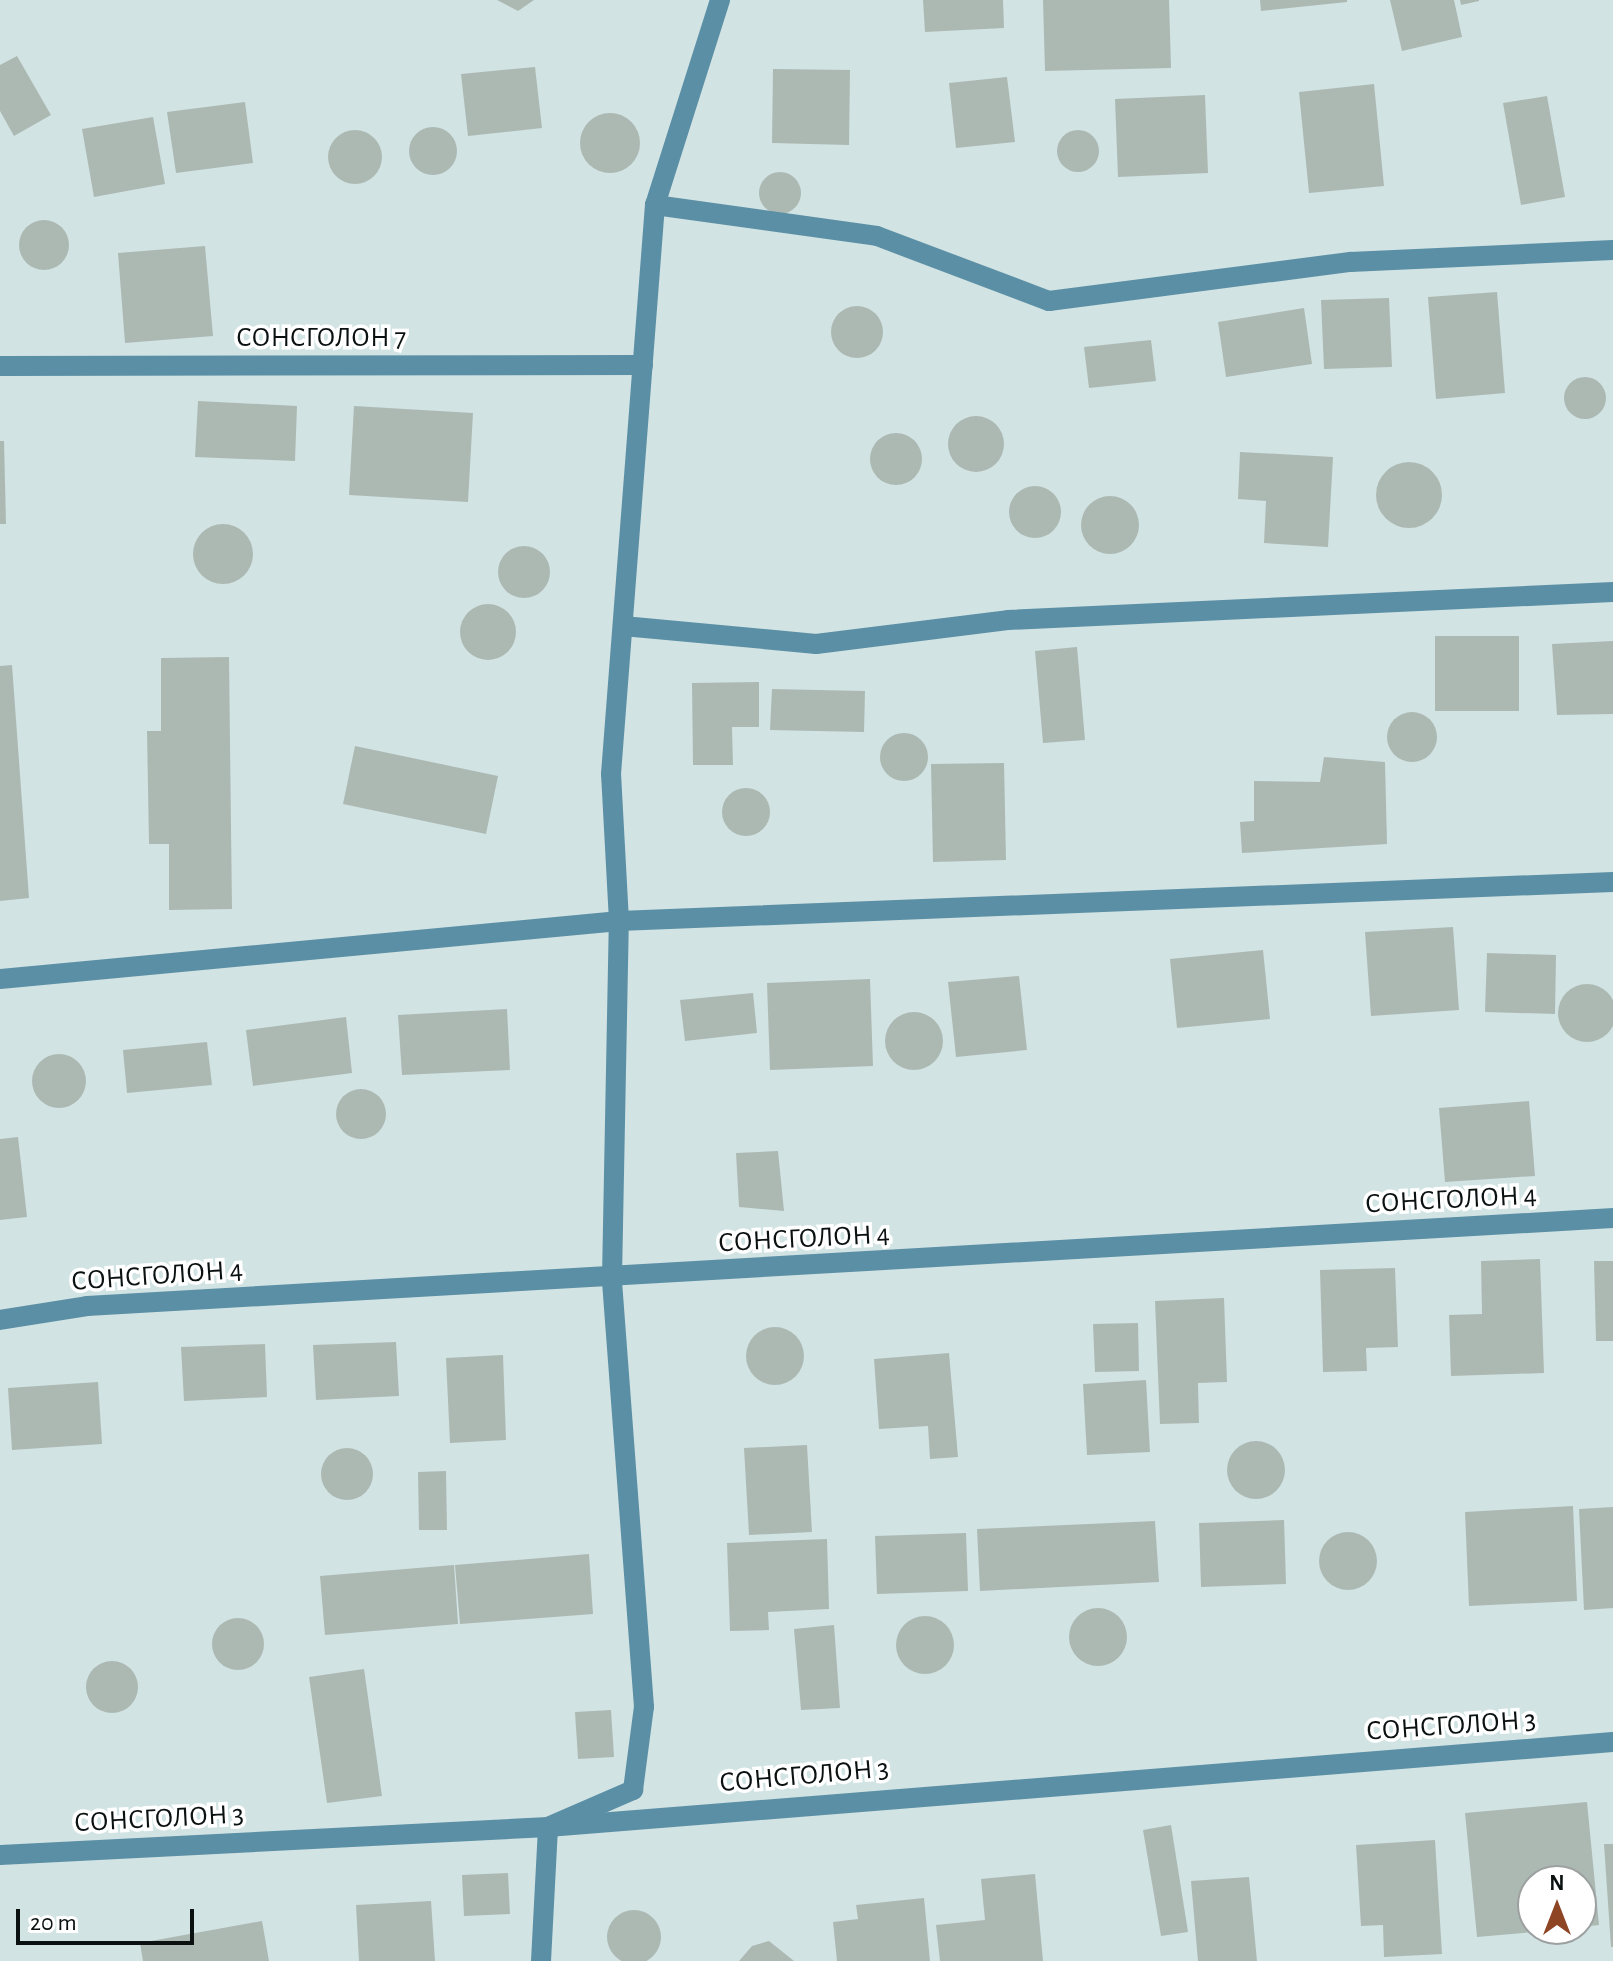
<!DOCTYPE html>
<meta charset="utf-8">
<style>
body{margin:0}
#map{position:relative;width:1613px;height:1961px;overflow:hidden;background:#d2e3e3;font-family:"Alegreya Sans",sans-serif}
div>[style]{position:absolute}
.building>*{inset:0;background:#acb9b3}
.round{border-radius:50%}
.street>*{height:20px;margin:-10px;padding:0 10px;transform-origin:10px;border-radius:10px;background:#5b8fa5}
span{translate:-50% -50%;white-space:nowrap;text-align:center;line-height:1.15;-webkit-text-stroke:7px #fff;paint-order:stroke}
.street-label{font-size:28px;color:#0b1111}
.north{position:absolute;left:1517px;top:1865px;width:80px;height:80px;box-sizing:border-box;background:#fff;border:2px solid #9da0a0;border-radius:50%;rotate:0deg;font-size:22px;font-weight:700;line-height:32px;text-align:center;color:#0b1111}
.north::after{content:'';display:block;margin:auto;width:28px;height:36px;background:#8d4524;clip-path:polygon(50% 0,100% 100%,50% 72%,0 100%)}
.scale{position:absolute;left:16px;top:1909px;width:178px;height:36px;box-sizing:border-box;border:4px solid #0b1111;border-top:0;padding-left:10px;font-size:24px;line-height:28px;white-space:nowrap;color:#0b1111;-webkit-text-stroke:6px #fff;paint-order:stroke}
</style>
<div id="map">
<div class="building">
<div style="clip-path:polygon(497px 0,534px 0,518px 11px)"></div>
<div style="clip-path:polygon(923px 0,1003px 0,1004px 28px,925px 32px)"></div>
<div style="clip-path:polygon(1043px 0,1169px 0,1171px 68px,1045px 71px)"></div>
<div style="clip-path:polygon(1260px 0,1347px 0,1347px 2px,1261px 11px)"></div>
<div style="clip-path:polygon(1390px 0,1454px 0,1462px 37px,1402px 51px)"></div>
<div style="clip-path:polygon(1460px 0,1479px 0,1479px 1px,1461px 5px)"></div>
<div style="clip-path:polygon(17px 56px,51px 115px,14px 136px,0 111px,0 65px)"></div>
<div style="clip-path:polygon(535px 67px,542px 128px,468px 136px,461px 74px)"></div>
<div style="clip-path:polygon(773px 69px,850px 70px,849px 145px,772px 143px)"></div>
<div style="clip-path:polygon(1007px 77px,1015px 142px,956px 148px,949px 83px)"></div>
<div style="clip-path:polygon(1374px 84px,1384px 186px,1309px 193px,1299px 92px)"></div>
<div style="clip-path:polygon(1205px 95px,1208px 173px,1118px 177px,1115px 99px)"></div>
<div style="clip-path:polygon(1547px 96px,1565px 197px,1521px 205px,1503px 103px)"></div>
<div style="clip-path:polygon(245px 102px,253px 163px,176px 173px,167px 112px)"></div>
<div class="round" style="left:580px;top:113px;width:60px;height:60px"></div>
<div style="clip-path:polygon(153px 117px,165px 184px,94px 197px,82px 129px)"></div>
<div class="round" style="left:409px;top:127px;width:48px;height:48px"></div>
<div class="round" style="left:1057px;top:130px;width:42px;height:42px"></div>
<div class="round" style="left:328px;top:130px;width:54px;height:54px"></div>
<div class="round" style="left:759px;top:172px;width:42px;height:42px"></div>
<div class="round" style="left:19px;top:220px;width:50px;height:50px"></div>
<div style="clip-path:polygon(205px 246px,213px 336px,125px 343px,118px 253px)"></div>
<div style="clip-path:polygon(1497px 292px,1505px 393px,1436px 399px,1428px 297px)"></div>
<div style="clip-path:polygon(1389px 298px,1392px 367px,1324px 369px,1321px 300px)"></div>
<div class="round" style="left:831px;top:306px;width:52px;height:52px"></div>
<div style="clip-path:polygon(1304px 308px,1312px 364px,1226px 377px,1218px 322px)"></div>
<div style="clip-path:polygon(1151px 340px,1156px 381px,1089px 388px,1084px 347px)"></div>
<div class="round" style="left:1564px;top:377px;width:42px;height:42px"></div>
<div style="clip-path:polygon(198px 401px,297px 406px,295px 461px,195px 457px)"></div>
<div style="clip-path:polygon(354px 406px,473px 413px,468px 502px,349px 495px)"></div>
<div class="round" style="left:948px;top:416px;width:56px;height:56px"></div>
<div class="round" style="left:870px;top:433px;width:52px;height:52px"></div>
<div style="clip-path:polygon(0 441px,4px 441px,6px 524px,0 524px)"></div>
<div style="clip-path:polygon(1240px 452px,1333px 457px,1328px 547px,1264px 543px,1266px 501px,1238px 499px)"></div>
<div class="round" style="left:1376px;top:462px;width:66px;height:66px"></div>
<div class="round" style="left:1009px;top:486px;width:52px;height:52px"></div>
<div class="round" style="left:1081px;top:496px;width:58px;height:58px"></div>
<div class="round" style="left:193px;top:524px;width:60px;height:60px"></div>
<div class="round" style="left:498px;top:546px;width:52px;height:52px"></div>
<div class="round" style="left:460px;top:604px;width:56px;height:56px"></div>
<div style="clip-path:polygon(1435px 636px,1519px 636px,1519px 711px,1435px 711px)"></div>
<div style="clip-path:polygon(1613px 641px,1613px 714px,1557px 715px,1552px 644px)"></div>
<div style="clip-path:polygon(1077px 647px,1085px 740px,1043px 743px,1035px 651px)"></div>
<div style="clip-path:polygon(229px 657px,232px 909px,169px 910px,169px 844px,149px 844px,147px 731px,161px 731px,161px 658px)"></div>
<div style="clip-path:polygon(12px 665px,29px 898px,0 901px,0 666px)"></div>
<div style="clip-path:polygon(759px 682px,759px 727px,732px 727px,733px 765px,693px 765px,692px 683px)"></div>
<div style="clip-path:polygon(772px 689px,865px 691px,864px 732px,770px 730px)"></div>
<div class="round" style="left:1387px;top:712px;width:50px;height:50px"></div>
<div class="round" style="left:880px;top:733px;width:48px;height:48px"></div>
<div style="clip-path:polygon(355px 746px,498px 776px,486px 834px,343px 804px)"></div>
<div style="clip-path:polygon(1324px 757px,1385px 762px,1387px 844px,1242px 853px,1240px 822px,1254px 821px,1254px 781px,1320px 782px)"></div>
<div style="clip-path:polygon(1004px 763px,1006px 860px,933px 862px,931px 764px)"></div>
<div class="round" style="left:722px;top:788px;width:48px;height:48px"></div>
<div style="clip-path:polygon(1453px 927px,1459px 1010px,1371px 1016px,1365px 932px)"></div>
<div style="clip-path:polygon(1263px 950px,1270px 1019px,1177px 1028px,1170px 959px)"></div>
<div style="clip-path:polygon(1487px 953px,1556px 955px,1555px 1014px,1485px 1012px)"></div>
<div style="clip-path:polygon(1019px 976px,1027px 1050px,956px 1057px,948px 982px)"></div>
<div style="clip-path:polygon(870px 979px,873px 1066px,770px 1070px,767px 983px)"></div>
<div class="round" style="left:1558px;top:984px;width:58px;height:58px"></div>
<div style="clip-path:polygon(753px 993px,757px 1033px,685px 1041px,680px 1000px)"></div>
<div style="clip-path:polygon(507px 1009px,510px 1070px,402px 1075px,398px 1015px)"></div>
<div class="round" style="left:885px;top:1012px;width:58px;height:58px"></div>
<div style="clip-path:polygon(346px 1017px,352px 1073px,253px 1086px,246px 1030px)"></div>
<div style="clip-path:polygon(207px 1042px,212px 1085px,127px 1093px,123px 1050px)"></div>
<div class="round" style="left:32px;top:1054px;width:54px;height:54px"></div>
<div class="round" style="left:336px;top:1089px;width:50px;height:50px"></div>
<div style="clip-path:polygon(1529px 1101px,1535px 1176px,1445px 1182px,1439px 1108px)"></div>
<div style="clip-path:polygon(18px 1137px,27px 1217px,0 1220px,0 1139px)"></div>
<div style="clip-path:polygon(778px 1151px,784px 1211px,739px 1207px,736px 1153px)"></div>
<div style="clip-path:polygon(1540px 1259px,1544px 1373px,1451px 1376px,1449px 1315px,1482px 1314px,1481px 1261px)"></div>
<div style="clip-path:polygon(1594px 1261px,1613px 1261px,1613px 1341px,1596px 1341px)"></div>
<div style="clip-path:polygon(1395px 1268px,1398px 1347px,1366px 1348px,1367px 1371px,1323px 1372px,1320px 1270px)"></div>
<div style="clip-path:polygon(1224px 1298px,1227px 1382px,1198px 1383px,1199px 1423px,1160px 1424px,1155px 1301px)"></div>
<div style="clip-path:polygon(1138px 1323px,1139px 1371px,1095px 1372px,1093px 1324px)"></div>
<div class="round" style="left:746px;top:1327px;width:58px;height:58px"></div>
<div style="clip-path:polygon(396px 1342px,399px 1396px,316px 1400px,313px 1345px)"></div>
<div style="clip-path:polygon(265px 1344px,267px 1397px,184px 1401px,181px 1347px)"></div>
<div style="clip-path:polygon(949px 1353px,958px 1457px,930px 1459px,928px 1426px,879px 1429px,874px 1359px)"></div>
<div style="clip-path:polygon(503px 1355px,506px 1440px,450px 1443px,446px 1358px)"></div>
<div style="clip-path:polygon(1146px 1380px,1150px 1452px,1087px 1455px,1083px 1384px)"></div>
<div style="clip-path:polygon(98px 1382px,102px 1444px,12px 1450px,8px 1388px)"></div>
<div class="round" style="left:1227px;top:1441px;width:58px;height:58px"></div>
<div style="clip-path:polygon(807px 1445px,812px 1532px,749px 1535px,744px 1448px)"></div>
<div class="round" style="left:321px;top:1448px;width:52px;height:52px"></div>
<div style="clip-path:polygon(446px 1471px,447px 1530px,419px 1530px,418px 1472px)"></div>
<div style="clip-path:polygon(1573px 1506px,1577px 1601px,1469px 1606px,1465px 1512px)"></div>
<div style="clip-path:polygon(1613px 1507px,1613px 1608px,1584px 1610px,1579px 1509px)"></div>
<div style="clip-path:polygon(1284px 1520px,1286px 1584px,1201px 1587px,1199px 1523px)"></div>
<div style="clip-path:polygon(1155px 1521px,1159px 1582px,980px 1591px,977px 1529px)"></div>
<div class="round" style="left:1319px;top:1532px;width:58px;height:58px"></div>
<div style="clip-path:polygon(966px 1533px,968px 1591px,877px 1594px,875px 1536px)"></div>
<div style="clip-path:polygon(827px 1539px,829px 1609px,768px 1612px,769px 1630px,730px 1631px,727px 1543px)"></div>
<div style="clip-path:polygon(589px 1554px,593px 1614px,460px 1624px,455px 1565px)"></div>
<div style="clip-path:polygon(454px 1565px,458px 1624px,325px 1635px,320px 1576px)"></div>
<div class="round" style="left:1069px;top:1608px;width:58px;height:58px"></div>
<div class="round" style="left:896px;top:1616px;width:58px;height:58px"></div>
<div class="round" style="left:212px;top:1618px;width:52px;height:52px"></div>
<div style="clip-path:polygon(834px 1625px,840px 1708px,801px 1710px,794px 1629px)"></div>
<div class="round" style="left:86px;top:1661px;width:52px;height:52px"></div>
<div style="clip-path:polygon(364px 1669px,382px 1796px,327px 1803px,309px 1677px)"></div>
<div style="clip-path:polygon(611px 1710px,614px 1757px,578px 1759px,575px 1712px)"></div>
<div style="clip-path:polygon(1587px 1802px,1599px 1925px,1581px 1927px,1581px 1881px,1533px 1881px,1533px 1932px,1477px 1937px,1465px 1813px)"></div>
<div style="clip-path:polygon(1171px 1825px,1188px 1932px,1161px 1936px,1143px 1830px)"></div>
<div style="clip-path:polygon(1435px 1840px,1442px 1954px,1384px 1957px,1383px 1925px,1361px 1926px,1356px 1845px)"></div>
<div style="clip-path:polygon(1604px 1844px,1613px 1844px,1613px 1947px,1611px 1947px)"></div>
<div style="clip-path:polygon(508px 1873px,510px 1914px,464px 1916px,462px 1875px)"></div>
<div style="clip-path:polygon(1035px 1874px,1043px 1961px,940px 1961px,936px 1925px,985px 1920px,981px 1879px)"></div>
<div style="clip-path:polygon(1249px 1877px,1257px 1961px,1198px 1961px,1191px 1881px)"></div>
<div style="clip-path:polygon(924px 1898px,930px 1961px,837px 1961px,833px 1922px,858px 1919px,856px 1905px)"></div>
<div style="clip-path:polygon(431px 1901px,435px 1961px,359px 1961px,356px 1905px)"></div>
<div class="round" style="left:607px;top:1910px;width:54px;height:54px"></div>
<div style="clip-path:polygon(262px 1921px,269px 1961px,143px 1961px,140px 1943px)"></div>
<div style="clip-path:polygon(769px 1941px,794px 1961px,739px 1961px,752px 1946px)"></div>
</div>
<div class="street">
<div style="left:655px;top:205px;width:224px;rotate:7.9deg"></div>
<div style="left:877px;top:236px;width:184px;rotate:20.7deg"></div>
<div style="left:1049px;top:301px;width:304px;rotate:-7.4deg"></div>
<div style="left:1350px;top:262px;width:263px;rotate:-2.6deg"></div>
<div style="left:0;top:366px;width:643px;rotate:-0.09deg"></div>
<div style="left:623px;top:626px;width:194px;rotate:5.3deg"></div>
<div style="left:816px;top:644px;width:193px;rotate:-7.1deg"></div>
<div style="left:1008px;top:620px;width:606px;rotate:-2.65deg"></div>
<div style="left:0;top:979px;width:622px;rotate:-5.35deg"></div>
<div style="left:619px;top:921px;width:995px;rotate:-2.25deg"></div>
<div style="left:0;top:1320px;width:88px;rotate:-9.1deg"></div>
<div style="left:87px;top:1306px;width:1529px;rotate:-3.3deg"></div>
<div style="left:0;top:1855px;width:549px;rotate:-2.92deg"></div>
<div style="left:548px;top:1827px;width:1068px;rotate:-4.56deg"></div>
<div style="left:541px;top:1961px;width:134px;rotate:-87deg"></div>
<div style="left:548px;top:1827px;width:93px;rotate:-23.5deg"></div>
<div style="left:633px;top:1790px;width:84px;rotate:-82.5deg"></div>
<div style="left:644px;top:1707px;width:430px;rotate:-94.3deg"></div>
<div style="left:612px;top:1278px;width:357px;rotate:-88.9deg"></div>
<div style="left:619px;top:921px;width:147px;rotate:-93.1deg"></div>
<div style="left:611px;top:774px;width:571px;rotate:-85.58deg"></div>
<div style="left:655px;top:205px;width:215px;rotate:-72.4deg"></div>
</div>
<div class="street-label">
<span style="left:321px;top:338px">СОНСГОЛОН 7</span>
<span style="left:1451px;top:1200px;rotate:-3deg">СОНСГОЛОН 4</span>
<span style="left:804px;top:1239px;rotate:-3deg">СОНСГОЛОН 4</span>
<span style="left:157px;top:1276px;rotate:-4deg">СОНСГОЛОН 4</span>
<span style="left:1451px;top:1726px;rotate:-4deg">СОНСГОЛОН 3</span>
<span style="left:804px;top:1776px;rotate:-5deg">СОНСГОЛОН 3</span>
<span style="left:159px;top:1819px;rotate:-3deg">СОНСГОЛОН 3</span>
</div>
<div class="north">N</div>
<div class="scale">20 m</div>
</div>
